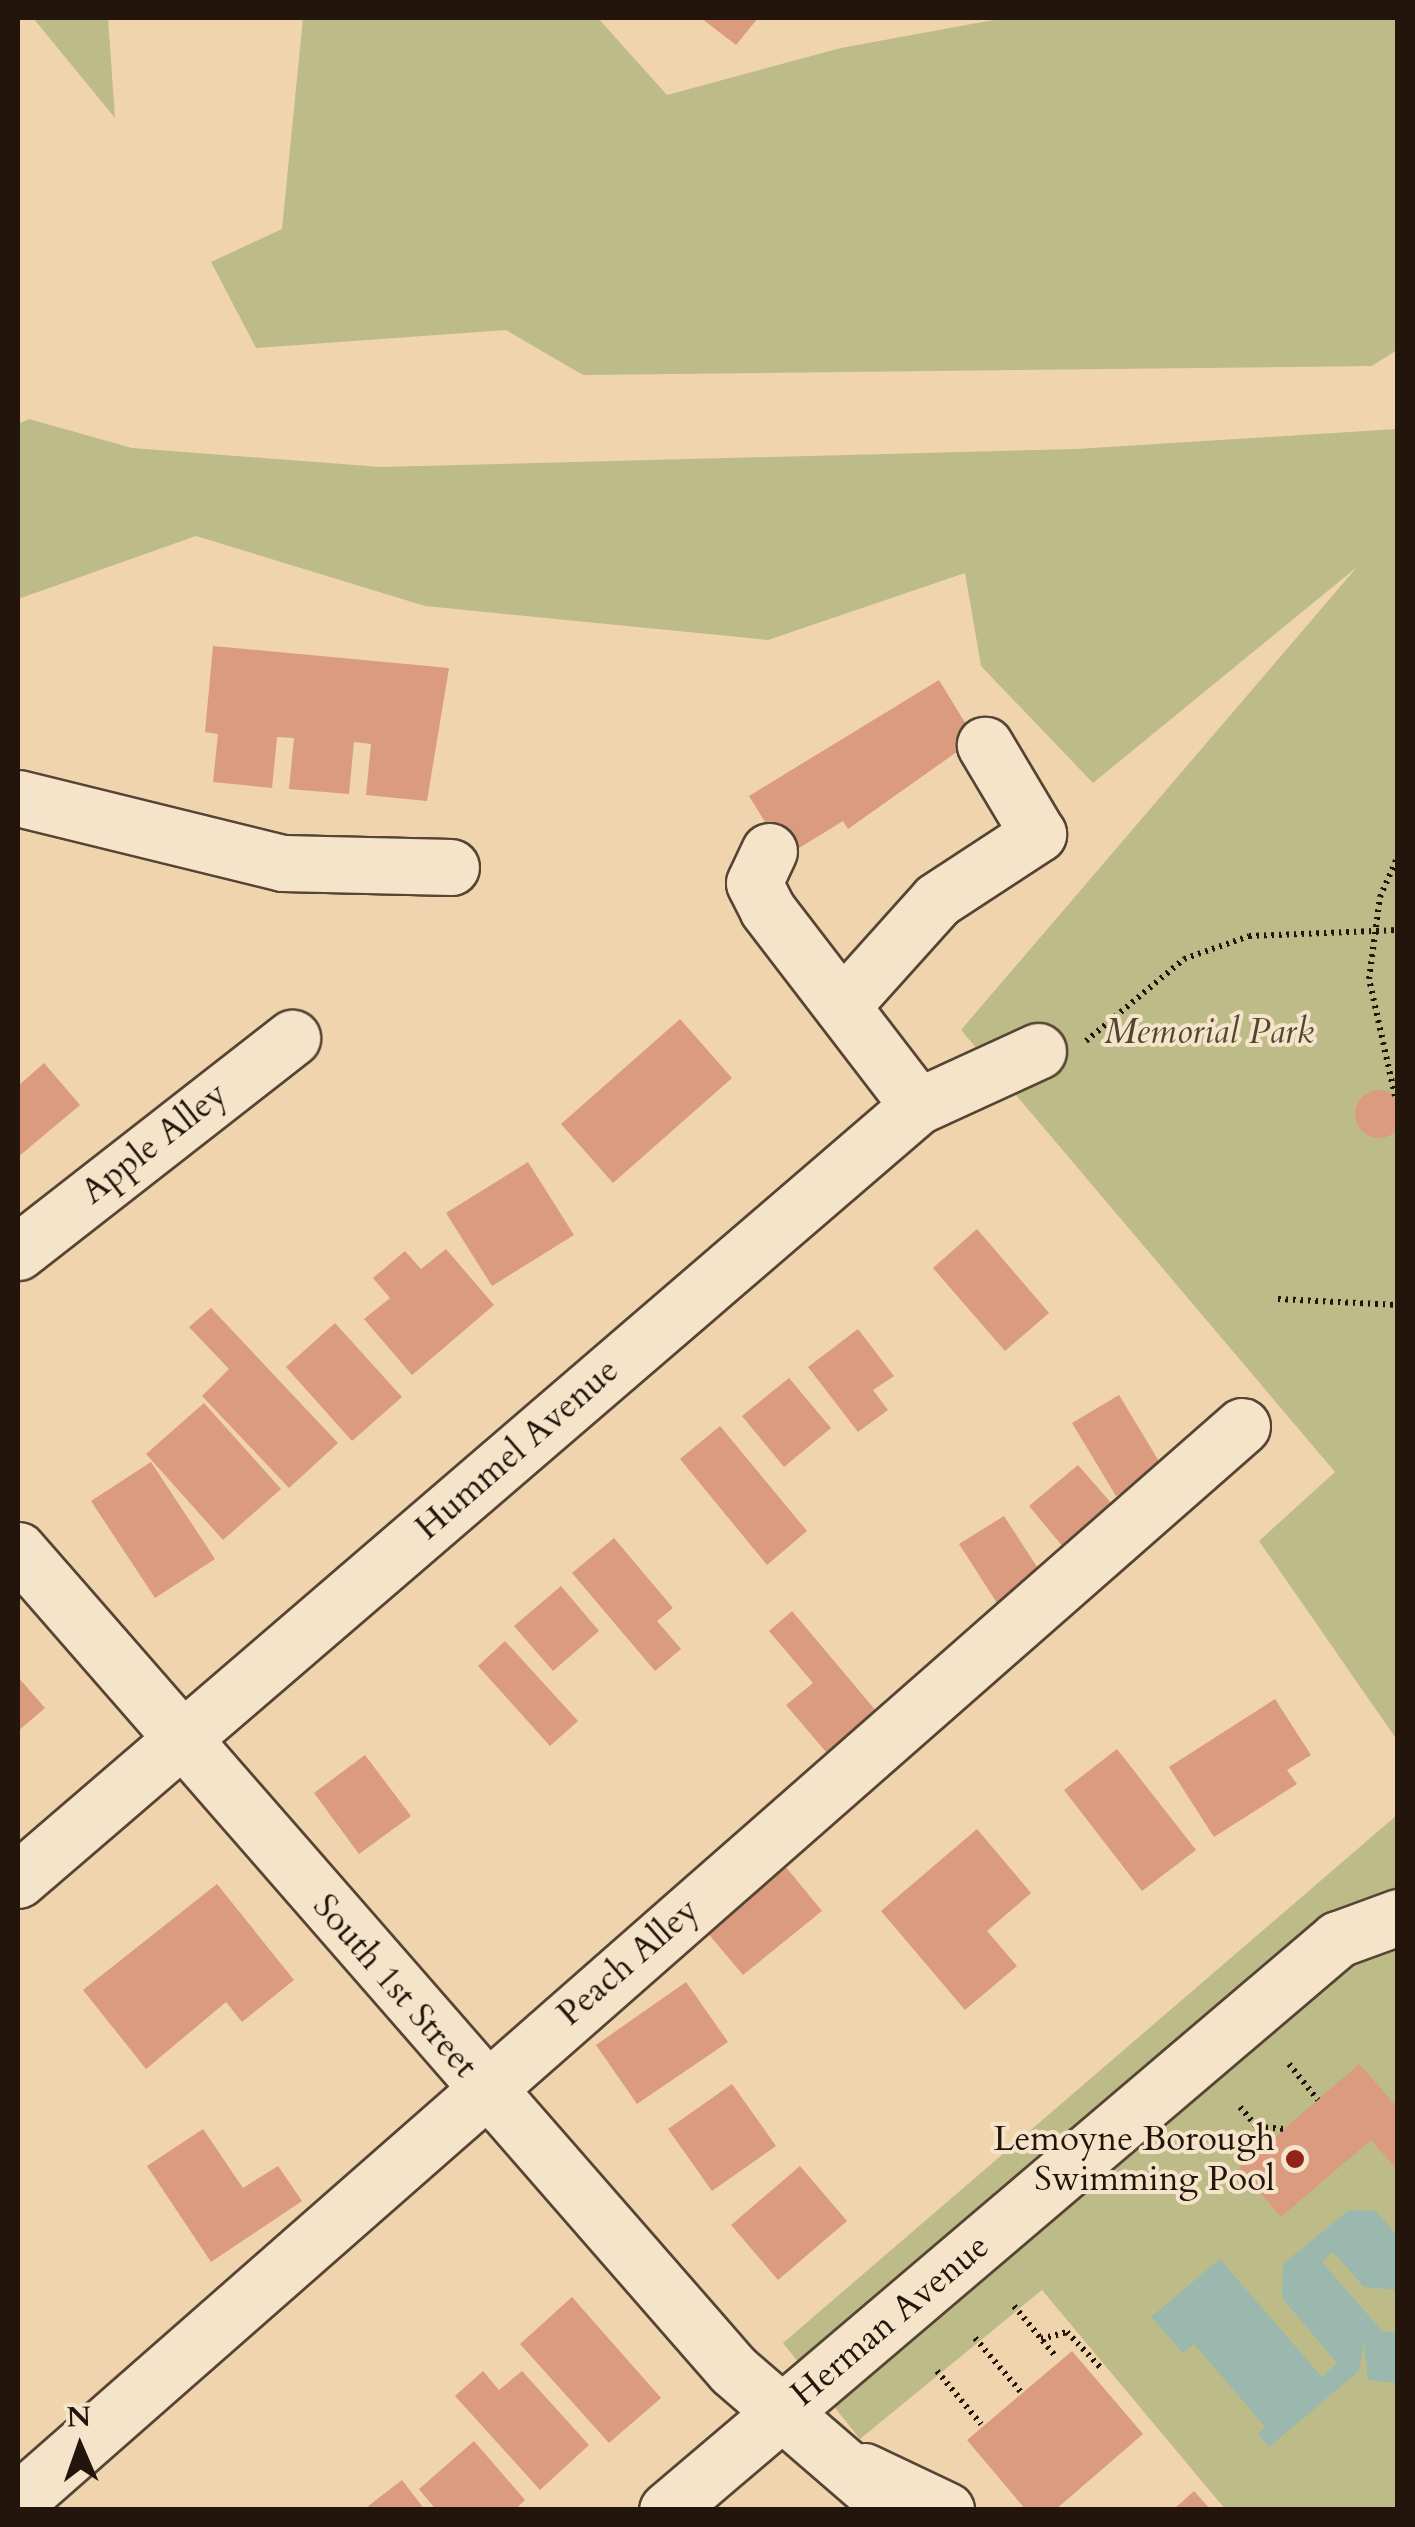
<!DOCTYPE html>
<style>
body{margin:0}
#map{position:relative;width:1415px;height:2527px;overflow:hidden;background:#f0d4ae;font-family:Cardo,serif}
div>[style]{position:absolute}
.green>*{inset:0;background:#bdbc88}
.water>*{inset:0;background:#9ab8ad}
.building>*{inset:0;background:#da9b7e}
.round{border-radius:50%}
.path>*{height:6px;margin-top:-3px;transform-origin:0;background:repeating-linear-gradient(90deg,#23150b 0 2.5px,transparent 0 7.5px)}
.roads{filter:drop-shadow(2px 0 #564534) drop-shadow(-2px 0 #564534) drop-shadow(0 2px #564534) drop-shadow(0 -2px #564534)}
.minor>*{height:55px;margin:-27.5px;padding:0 27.5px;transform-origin:27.5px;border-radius:27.5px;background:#f5e3ca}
.dots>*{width:28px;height:28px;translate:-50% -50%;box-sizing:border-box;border:5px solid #f5e3ca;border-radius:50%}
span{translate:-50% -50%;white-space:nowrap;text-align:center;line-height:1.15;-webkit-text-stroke:8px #f5e3ca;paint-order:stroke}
.park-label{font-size:35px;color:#514730;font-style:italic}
.street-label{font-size:35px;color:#23150b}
.poi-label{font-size:35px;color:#23150b}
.right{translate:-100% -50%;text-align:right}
.frame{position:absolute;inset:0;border:20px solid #23150b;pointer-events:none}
.north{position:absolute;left:30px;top:2397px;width:100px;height:100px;-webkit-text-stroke:8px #f5e3ca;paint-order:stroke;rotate:358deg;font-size:28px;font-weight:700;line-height:40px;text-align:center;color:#23150b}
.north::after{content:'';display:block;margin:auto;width:35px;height:45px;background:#23150b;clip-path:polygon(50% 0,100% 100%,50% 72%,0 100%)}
</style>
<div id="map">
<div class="green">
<div style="clip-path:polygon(33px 18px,108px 18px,115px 118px)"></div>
<div style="clip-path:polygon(303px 18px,598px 18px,667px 95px,841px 48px,1004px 18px,1397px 18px,1397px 350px,1372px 366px,583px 375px,506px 330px,256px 348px,211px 262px,282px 229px)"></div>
<div style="clip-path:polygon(29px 419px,132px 448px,381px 467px,1076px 449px,1397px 429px,1397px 1740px,1259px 1541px,1335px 1472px,961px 1030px,1357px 567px,1093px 783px,981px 666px,965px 573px,768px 640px,425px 606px,196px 536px,18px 599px,18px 424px)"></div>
<div style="clip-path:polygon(1397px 1815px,1397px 2509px,1225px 2509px,1042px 2290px,860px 2439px,783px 2343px)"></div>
</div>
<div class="water">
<div style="clip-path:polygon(1349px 2210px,1376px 2211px,1397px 2235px,1397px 2290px,1364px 2287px,1333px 2252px,1322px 2262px,1382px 2331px,1397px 2333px,1397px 2383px,1368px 2380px,1364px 2343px,1359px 2371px,1269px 2447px,1258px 2434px,1265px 2427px,1194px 2344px,1183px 2353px,1151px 2317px,1220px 2259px,1322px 2377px,1337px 2363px,1282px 2298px,1283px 2264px)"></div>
</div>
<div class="building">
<div style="clip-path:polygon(701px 18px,758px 18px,736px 45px)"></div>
<div style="clip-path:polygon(213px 646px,449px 668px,427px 801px,366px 795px,371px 744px,354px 742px,349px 794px,289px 789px,294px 738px,277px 737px,272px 788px,213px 782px,218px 734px,205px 732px)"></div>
<div style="clip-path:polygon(939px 680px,975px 739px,848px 829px,843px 821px,786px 856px,749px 796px)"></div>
<div style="clip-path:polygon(680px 1019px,732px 1078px,613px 1183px,561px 1124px)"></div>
<div style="clip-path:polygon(44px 1063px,80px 1105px,18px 1157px,18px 1086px)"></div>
<div class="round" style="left:1355px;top:1090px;width:48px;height:48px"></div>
<div style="clip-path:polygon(528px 1162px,574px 1235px,492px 1286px,446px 1213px)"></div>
<div style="clip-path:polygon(977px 1229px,1049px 1313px,1005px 1351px,933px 1268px)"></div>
<div style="clip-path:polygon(446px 1249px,494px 1305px,412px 1375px,364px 1319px,390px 1298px,373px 1278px,405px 1251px,421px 1269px)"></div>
<div style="clip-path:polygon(211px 1308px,338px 1443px,289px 1488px,202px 1396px,229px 1369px,189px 1327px)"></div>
<div style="clip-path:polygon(335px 1323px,402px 1397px,352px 1441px,286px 1367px)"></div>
<div style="clip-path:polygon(858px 1329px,894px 1376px,873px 1390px,888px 1410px,858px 1432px,808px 1367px)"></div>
<div style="clip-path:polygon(789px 1378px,831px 1428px,784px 1467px,742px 1416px)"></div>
<div style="clip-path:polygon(1119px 1395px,1163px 1468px,1116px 1496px,1072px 1423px)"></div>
<div style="clip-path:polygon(204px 1403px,281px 1489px,223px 1540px,146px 1454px)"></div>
<div style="clip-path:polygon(720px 1426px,807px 1531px,767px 1565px,680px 1459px)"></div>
<div style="clip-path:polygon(151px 1462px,215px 1559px,155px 1598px,91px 1501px)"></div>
<div style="clip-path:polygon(1078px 1465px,1119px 1512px,1069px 1554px,1029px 1506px)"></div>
<div style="clip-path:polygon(1004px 1516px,1041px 1573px,997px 1603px,959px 1544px)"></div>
<div style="clip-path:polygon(614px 1538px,673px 1608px,657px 1621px,681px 1649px,655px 1671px,572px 1573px)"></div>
<div style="clip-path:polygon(561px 1586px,599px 1631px,553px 1671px,514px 1626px)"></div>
<div style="clip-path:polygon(792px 1611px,882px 1718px,832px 1759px,786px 1705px,813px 1683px,769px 1631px)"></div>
<div style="clip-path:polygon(505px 1641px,578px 1721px,550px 1746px,478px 1666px)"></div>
<div style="clip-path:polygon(18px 1677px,45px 1708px,18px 1731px)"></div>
<div style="clip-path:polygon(1275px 1699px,1311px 1755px,1287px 1770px,1297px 1784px,1214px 1837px,1169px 1767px)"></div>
<div style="clip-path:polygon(1117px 1749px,1196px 1850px,1142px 1891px,1064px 1790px)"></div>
<div style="clip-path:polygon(365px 1755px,411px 1816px,359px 1854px,314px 1793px)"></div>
<div style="clip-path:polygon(977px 1829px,1031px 1893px,987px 1931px,1017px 1966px,965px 2010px,881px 1911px)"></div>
<div style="clip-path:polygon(785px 1866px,822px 1911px,743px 1975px,706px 1931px)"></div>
<div style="clip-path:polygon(217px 1884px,294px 1980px,242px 2022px,226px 2002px,146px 2069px,83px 1990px)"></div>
<div style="clip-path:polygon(686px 1982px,728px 2042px,637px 2104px,596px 2045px)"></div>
<div style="clip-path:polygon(1359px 2064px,1398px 2108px,1398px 2171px,1371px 2140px,1281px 2217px,1239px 2168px)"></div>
<div style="clip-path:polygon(732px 2084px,776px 2146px,712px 2191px,668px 2129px)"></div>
<div style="clip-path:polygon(203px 2129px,243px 2188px,278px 2166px,302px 2201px,211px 2262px,147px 2166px)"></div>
<div style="clip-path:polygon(800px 2166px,847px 2221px,778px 2280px,731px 2225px)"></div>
<div style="clip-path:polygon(572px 2297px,661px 2398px,609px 2443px,520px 2344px)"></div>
<div style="clip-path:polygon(1072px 2351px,1143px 2434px,1055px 2510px,1026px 2510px,967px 2440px)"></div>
<div style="clip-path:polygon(483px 2371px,499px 2390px,522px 2371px,589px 2445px,540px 2490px,455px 2396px)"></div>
<div style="clip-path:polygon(474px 2441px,525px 2500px,515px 2510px,436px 2510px,419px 2489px)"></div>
<div style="clip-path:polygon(402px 2480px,425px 2510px,363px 2510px)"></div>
<div style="clip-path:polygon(1194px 2491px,1211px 2510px,1173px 2510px)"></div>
</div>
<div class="path">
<div style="left:1086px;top:1041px;width:128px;rotate:-39.9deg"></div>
<div style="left:1184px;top:959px;width:69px;rotate:-19.5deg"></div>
<div style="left:1249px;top:936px;width:149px;rotate:-2.3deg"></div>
<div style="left:1395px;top:1096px;width:120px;rotate:-102.5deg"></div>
<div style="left:1369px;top:979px;width:83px;rotate:-82.4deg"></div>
<div style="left:1380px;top:897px;width:45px;rotate:-66.3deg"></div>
<div style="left:1278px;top:1299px;width:120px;rotate:2.9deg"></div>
<div style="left:1289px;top:2064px;width:46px;rotate:51.1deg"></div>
<div style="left:1240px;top:2107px;width:46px;rotate:49.4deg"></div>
<div style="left:1258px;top:2127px;width:27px;rotate:4deg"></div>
<div style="left:1014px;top:2306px;width:67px;rotate:50.4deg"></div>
<div style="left:975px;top:2338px;width:70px;rotate:49.7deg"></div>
<div style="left:1041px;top:2339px;width:27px;rotate:-15deg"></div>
<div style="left:1067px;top:2332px;width:50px;rotate:46.6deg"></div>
<div style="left:937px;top:2371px;width:69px;rotate:50.3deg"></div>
</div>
<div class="roads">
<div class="minor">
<div style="left:18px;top:798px;width:273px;rotate:13.8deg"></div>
<div style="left:283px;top:863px;width:168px;rotate:1.4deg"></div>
<div style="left:769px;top:851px;width:35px;rotate:115deg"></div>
<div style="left:754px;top:883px;width:29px;rotate:63deg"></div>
<div style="left:767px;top:909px;width:248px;rotate:52.5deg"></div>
<div style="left:842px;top:1006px;width:142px;rotate:-48.1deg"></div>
<div style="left:937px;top:900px;width:121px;rotate:-33.2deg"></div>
<div style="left:1038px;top:834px;width:104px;rotate:-120.8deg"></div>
<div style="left:18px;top:1252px;width:348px;rotate:-38deg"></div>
<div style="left:18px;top:1550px;width:1088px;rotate:48.91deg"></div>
<div style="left:733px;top:2370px;width:214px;rotate:40.8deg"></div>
<div style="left:18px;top:1880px;width:1187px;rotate:-40.7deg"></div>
<div style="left:918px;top:1106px;width:132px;rotate:-24.6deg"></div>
<div style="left:864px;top:2471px;width:91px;rotate:25.4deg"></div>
<div style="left:18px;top:2501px;width:1629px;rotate:-41.29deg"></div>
<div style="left:667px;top:2510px;width:881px;rotate:-40.4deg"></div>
<div style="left:1338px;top:1939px;width:64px;rotate:-20.1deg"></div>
</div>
</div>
<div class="dots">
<div style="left:1295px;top:2159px;background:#8f2418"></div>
</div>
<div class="park-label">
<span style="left:1209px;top:1032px">Memorial Park</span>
</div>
<div class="street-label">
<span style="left:154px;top:1143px;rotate:-38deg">Apple Alley</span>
<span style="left:517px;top:1449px;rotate:-41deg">Hummel Avenue</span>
<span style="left:628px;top:1962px;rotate:-41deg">Peach Alley</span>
<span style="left:395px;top:1986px;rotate:49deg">South 1st Street</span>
<span style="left:890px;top:2320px;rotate:-40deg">Herman Avenue</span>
</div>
<div class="poi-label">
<span class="right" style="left:1275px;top:2159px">Lemoyne Borough<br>Swimming Pool</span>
</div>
<div class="frame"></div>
<div class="north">N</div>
</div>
